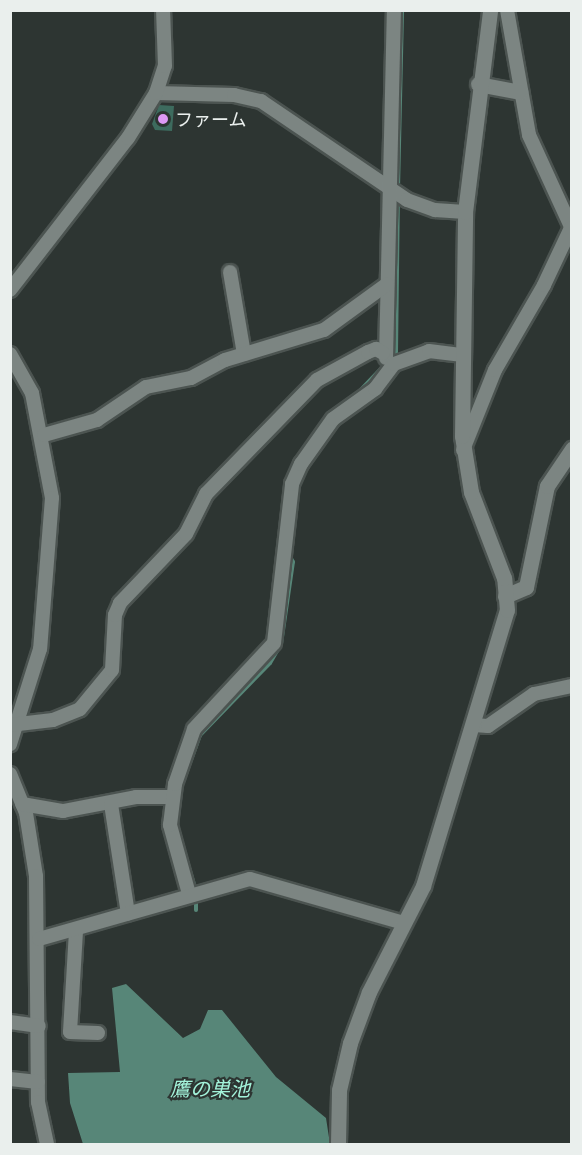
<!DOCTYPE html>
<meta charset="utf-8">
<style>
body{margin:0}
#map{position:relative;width:582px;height:1155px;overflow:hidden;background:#2d3532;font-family:"Open Sans","Noto Sans JP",sans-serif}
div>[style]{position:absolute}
.water>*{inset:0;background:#578678}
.stream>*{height:4px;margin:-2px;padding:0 2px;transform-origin:2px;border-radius:2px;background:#578678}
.building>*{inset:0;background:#3d6b5e}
.roads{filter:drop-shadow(2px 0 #4c5451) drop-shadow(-2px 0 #4c5451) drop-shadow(0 2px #4c5451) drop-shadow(0 -2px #4c5451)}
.street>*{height:14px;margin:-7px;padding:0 7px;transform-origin:7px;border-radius:7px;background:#7c8582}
.secondary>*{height:15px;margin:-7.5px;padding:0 7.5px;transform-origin:7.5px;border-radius:7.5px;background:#7c8582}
.dots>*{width:16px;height:16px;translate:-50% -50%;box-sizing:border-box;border:3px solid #2d3532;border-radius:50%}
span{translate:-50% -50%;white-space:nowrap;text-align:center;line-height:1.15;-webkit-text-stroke:4.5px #2d3532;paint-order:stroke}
.poi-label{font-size:18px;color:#eaefed}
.left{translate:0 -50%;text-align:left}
.water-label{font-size:20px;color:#a3f3da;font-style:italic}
.frame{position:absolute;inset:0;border:12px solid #eaefed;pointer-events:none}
</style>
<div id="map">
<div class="water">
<div style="clip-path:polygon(126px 984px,183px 1038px,200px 1029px,208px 1010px,222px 1010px,276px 1077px,326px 1118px,330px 1144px,83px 1144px,70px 1103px,68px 1073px,120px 1072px,112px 988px)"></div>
</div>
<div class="stream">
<div style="left:398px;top:189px;width:179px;rotate:-88.7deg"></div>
<div style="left:355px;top:396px;width:59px;rotate:-46.4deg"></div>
<div style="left:396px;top:353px;width:154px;rotate:-89.3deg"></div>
<div style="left:331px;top:414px;width:19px;rotate:-39deg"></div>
<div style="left:286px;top:484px;width:25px;rotate:-67deg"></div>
<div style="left:183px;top:782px;width:50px;rotate:-70.1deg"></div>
<div style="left:200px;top:735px;width:100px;rotate:-45.8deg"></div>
<div style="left:270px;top:663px;width:22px;rotate:-60deg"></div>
<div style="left:281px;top:644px;width:83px;rotate:-81.7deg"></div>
<div style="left:293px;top:562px;width:8px;rotate:-120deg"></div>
<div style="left:181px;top:841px;width:52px;rotate:73.3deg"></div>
<div style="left:196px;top:910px;width:12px;rotate:-90deg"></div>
</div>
<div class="building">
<div style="clip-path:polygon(159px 105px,174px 106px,172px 131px,155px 130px,152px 124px)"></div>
</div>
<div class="roads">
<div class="street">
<div style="left:507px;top:10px;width:127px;rotate:80deg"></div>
<div style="left:529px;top:135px;width:103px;rotate:65.4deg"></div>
<div style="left:156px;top:93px;width:78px;rotate:1.5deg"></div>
<div style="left:234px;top:95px;width:28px;rotate:13deg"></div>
<div style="left:261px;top:101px;width:176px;rotate:34.1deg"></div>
<div style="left:407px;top:200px;width:30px;rotate:20deg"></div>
<div style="left:435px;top:210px;width:30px;rotate:4deg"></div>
<div style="left:230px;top:272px;width:83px;rotate:80.3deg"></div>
<div style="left:10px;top:290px;width:192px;rotate:-52.2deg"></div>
<div style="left:128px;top:138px;width:53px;rotate:-58.1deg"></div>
<div style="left:156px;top:93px;width:28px;rotate:-72deg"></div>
<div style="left:165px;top:66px;width:56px;rotate:-92deg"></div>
<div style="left:10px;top:354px;width:45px;rotate:60.6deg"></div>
<div style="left:32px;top:393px;width:107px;rotate:79.2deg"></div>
<div style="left:52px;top:498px;width:151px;rotate:94.5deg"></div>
<div style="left:40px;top:649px;width:100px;rotate:107.5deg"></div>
<div style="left:386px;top:358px;width:348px;rotate:-88.7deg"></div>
<div style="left:44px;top:435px;width:55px;rotate:-15.8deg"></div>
<div style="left:97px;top:420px;width:59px;rotate:-34deg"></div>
<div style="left:146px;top:387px;width:46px;rotate:-11.3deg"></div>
<div style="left:191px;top:378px;width:38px;rotate:-28deg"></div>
<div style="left:225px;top:360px;width:103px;rotate:-16.9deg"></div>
<div style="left:324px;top:330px;width:78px;rotate:-36.1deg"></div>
<div style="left:463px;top:450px;width:86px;rotate:-68.2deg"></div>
<div style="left:495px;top:370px;width:98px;rotate:-60deg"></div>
<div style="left:544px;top:285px;width:63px;rotate:-64.7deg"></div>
<div style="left:10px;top:725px;width:43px;rotate:-6.6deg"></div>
<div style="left:53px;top:720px;width:29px;rotate:-22deg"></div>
<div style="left:80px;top:709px;width:50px;rotate:-50.6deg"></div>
<div style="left:112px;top:670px;width:55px;rotate:-86.9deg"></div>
<div style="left:115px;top:615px;width:13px;rotate:-67deg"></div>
<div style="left:120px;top:603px;width:95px;rotate:-46.3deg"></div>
<div style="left:186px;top:534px;width:45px;rotate:-63.4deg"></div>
<div style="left:206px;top:494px;width:159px;rotate:-45.8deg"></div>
<div style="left:317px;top:380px;width:58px;rotate:-28.8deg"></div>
<div style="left:368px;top:352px;width:9px;rotate:-21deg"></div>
<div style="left:376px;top:349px;width:8px;rotate:30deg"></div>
<div style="left:474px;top:725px;width:14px;rotate:4deg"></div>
<div style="left:488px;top:726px;width:56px;rotate:-34.8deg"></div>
<div style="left:534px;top:694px;width:39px;rotate:-12deg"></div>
<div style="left:10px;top:774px;width:42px;rotate:67.7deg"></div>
<div style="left:26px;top:813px;width:64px;rotate:81deg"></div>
<div style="left:36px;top:876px;width:226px;rotate:89.5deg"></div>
<div style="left:38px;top:1102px;width:43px;rotate:77.9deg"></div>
<div style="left:22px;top:804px;width:42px;rotate:9.7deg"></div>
<div style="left:63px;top:811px;width:74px;rotate:-10.9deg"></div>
<div style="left:136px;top:797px;width:36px"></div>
<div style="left:111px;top:804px;width:111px;rotate:81.2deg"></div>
<div style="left:189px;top:894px;width:72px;rotate:-105.4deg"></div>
<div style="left:170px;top:825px;width:41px;rotate:-83deg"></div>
<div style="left:175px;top:784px;width:58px;rotate:-70.9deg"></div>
<div style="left:194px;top:729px;width:117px;rotate:-47.1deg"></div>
<div style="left:274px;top:643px;width:160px;rotate:-83.5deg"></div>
<div style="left:292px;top:484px;width:22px;rotate:-66deg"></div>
<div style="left:301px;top:464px;width:55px;rotate:-54.6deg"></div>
<div style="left:333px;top:419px;width:52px;rotate:-35.5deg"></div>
<div style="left:375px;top:389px;width:31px;rotate:-53deg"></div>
<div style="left:394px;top:364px;width:37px;rotate:-20deg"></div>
<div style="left:429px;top:351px;width:34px;rotate:7deg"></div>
<div style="left:76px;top:931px;width:101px;rotate:93.4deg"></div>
<div style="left:70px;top:1032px;width:28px;rotate:2deg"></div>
<div style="left:39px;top:939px;width:219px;rotate:-15.9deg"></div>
<div style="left:250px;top:879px;width:159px;rotate:16deg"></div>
<div style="left:10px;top:1022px;width:29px;rotate:8deg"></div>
<div style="left:10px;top:1079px;width:28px;rotate:6deg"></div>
</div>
<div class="secondary">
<div style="left:478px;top:84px;width:43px;rotate:10.8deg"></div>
<div style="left:505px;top:596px;width:23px;rotate:-23deg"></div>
<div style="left:526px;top:587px;width:103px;rotate:-78.3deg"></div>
<div style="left:547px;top:486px;width:45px;rotate:-56deg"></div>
<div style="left:338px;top:1144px;width:54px;rotate:-88.9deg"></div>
<div style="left:339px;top:1090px;width:48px;rotate:-76.8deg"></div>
<div style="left:350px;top:1043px;width:54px;rotate:-69.6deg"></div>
<div style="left:369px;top:992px;width:119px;rotate:-63deg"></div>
<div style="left:423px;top:886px;width:288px;rotate:-73.1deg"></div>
<div style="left:507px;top:610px;width:32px;rotate:-95deg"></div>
<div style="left:504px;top:578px;width:92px;rotate:-111deg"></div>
<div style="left:471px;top:492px;width:57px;rotate:-99.1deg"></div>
<div style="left:462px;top:436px;width:224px;rotate:-89.2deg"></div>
<div style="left:465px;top:212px;width:204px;rotate:-82.9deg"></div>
</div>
</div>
<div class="dots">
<div style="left:163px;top:119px;background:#dd99f4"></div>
</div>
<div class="poi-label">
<span class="left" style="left:175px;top:119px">ファーム</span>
</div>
<div class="water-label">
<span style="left:210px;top:1088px">鷹の巣池</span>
</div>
<div class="frame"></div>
</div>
